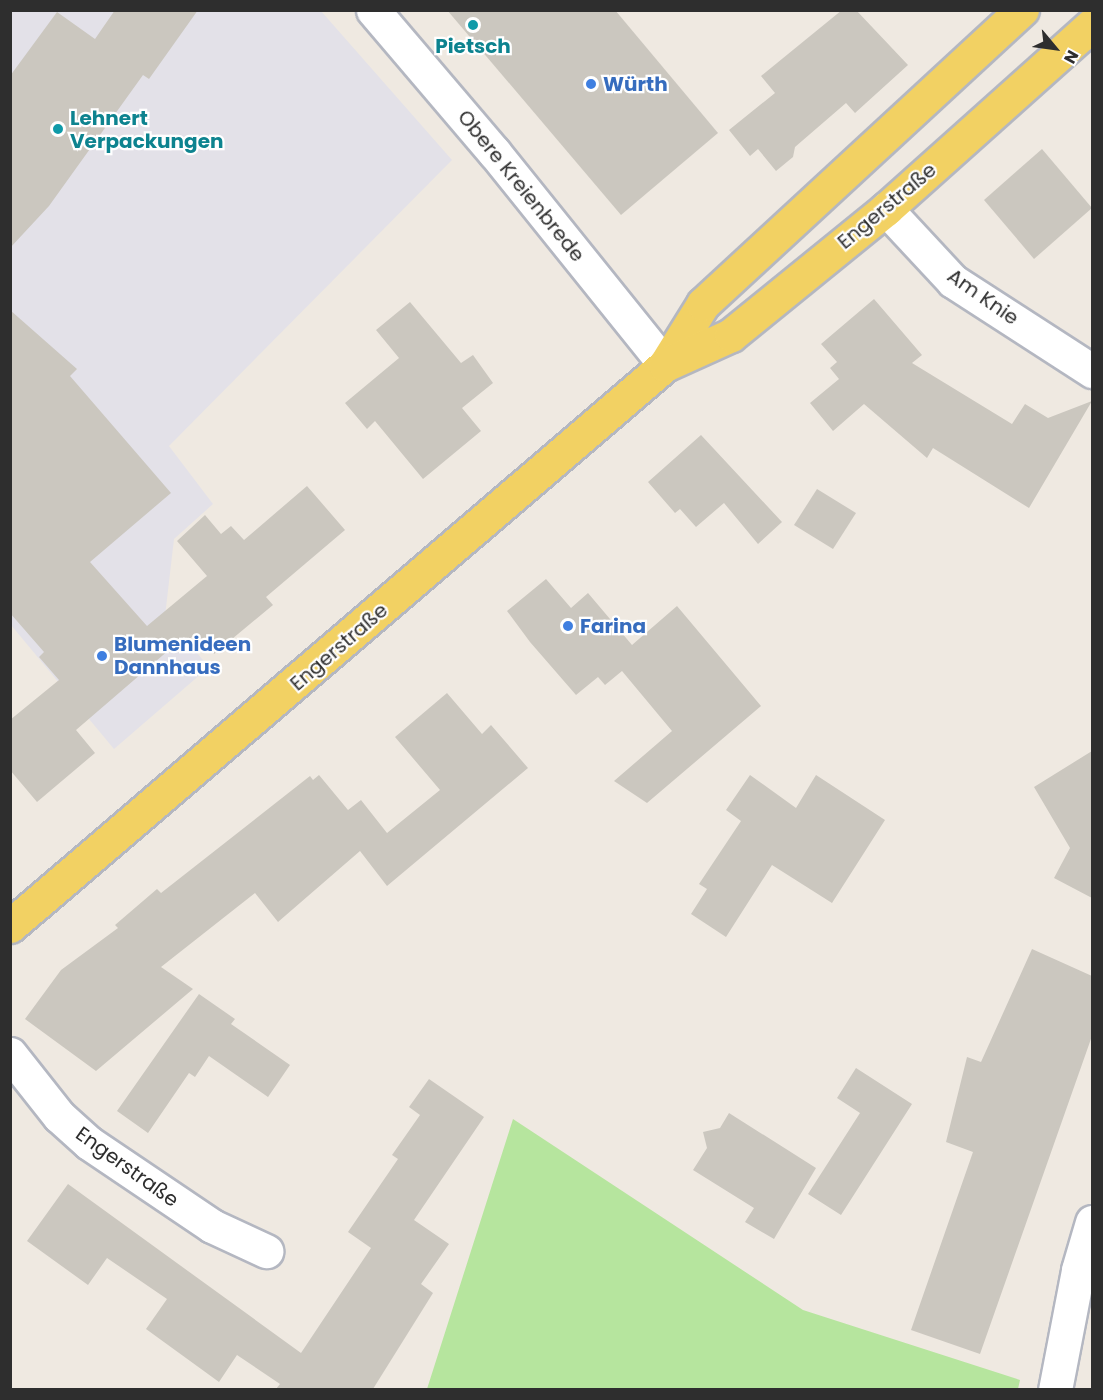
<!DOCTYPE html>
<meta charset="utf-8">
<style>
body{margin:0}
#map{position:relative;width:1103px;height:1400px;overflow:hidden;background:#efe9e1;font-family:Poppins,sans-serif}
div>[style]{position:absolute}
.industrial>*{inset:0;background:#e3e1e8}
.green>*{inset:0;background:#b6e59e}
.building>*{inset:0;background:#cbc7bf}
.roads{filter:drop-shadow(2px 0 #b4b7c1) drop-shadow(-2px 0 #b4b7c1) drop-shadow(0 2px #b4b7c1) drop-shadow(0 -2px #b4b7c1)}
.minor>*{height:33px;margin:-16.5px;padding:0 16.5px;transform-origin:16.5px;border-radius:16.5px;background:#fff}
.major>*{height:33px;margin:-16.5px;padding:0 16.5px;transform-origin:16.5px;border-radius:16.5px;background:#f2d163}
.dots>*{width:16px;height:16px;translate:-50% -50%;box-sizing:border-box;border:3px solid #fff;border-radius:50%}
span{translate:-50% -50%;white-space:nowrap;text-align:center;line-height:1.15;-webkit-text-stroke:4.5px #fff;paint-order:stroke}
.culture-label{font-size:20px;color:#0d838f;font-weight:700}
.left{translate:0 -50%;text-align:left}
.shop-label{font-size:20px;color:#366cbe;font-weight:700}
.street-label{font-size:20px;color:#2e2e2e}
.frame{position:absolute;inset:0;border:12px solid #2e2e2e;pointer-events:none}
.north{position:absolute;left:1025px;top:18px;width:60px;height:60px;-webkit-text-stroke:4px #fff;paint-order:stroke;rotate:119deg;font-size:16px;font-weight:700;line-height:24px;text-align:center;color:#2e2e2e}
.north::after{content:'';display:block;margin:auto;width:21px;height:27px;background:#2e2e2e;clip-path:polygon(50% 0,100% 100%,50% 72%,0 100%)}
</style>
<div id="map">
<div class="industrial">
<div style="clip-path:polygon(10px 11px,321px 11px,452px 160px,169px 446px,213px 504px,174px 539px,165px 616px,209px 667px,114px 749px,11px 625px)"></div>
</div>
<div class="green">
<div style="clip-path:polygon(513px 1119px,803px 1310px,1020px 1380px,1018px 1389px,427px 1389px)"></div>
</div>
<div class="building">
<div style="clip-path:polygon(115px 10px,198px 10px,149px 79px,143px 75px,49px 206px,10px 248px,10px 76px,57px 12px,95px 39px)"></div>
<div style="clip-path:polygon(447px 10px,615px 10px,718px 133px,621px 215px)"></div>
<div style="clip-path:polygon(842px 10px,856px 10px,908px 65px,855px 113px,846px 103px,795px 147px,793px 157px,776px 171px,758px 149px,750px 156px,729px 130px,775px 93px,761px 76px)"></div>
<div style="clip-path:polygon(1042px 149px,1092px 208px,1034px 259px,984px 200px)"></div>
<div style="clip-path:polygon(874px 299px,922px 355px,912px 363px,1012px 424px,1025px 404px,1048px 418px,1092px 401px,1029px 508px,933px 448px,927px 458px,864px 404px,833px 431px,810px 403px,839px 379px,830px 368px,837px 362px,821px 344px)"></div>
<div style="clip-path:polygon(410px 302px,461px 363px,473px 355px,493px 383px,462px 408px,481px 431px,423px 479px,375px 421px,367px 429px,345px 403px,399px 358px,376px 330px)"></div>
<div style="clip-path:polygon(10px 310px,77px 369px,70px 376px,171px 493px,90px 562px,147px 626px,207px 576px,177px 541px,205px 515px,221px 534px,231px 526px,244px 540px,307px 486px,345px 530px,266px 597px,273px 605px,214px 654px,197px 633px,187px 641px,184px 637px,76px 730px,95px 753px,37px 802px,10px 770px,10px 720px,59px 680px,39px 657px,44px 652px,10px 613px)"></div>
<div style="clip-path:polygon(701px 435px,782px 522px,758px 544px,724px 503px,696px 527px,680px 509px,675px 513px,648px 482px)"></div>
<div style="clip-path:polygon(817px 489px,856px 513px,833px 549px,794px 525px)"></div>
<div style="clip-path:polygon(546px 579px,571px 608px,588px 593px,632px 645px,677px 606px,761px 706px,647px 803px,614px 781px,672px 731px,622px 671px,605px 685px,598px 677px,576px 695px,530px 642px,507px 611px)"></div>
<div style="clip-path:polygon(447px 693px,482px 734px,491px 725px,528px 768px,387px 886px,360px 851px,278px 922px,255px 893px,161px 967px,193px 989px,96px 1071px,25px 1019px,61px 970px,118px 928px,115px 925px,157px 889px,161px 893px,310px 776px,313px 780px,319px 775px,348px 810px,361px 800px,387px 833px,440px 790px,395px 737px)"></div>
<div style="clip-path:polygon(1092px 751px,1092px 898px,1054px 878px,1070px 848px,1034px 787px)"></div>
<div style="clip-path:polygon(750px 775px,796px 808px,816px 775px,885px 820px,832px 903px,772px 865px,726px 937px,691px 914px,707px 889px,699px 884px,741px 821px,726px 810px)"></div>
<div style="clip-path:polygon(1032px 949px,1092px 976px,1092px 1036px,980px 1354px,911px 1330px,973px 1152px,946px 1142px,967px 1057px,981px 1062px)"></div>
<div style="clip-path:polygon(199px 994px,235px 1019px,231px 1024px,290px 1065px,268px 1097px,209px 1056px,195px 1077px,189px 1073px,148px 1133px,117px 1111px)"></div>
<div style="clip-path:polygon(856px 1068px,912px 1104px,841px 1215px,808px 1194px,860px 1113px,837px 1098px)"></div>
<div style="clip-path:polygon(429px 1079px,484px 1117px,414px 1220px,449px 1244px,421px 1284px,433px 1293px,373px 1389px,276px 1389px,280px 1384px,237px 1355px,219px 1382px,146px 1329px,167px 1299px,107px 1258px,88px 1285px,27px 1241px,68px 1184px,301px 1353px,371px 1248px,348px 1232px,398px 1159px,392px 1155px,420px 1115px,409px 1107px)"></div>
<div style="clip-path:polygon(729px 1113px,816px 1168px,774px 1239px,745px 1222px,754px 1208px,693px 1170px,707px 1148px,703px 1132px,720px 1128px)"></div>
</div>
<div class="roads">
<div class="minor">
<div style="left:373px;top:10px;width:187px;rotate:49.6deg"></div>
<div style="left:494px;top:152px;width:273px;rotate:51.2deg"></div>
<div style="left:886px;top:209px;width:98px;rotate:47.1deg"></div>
<div style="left:953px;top:281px;width:166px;rotate:32.9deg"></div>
<div style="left:10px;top:1054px;width:79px;rotate:51.7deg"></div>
<div style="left:59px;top:1116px;width:40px;rotate:42deg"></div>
<div style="left:89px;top:1143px;width:148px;rotate:34deg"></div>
<div style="left:212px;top:1226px;width:60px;rotate:24.8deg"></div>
<div style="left:1055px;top:1390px;width:122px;rotate:-79.1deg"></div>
<div style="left:1078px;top:1270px;width:50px;rotate:-73.7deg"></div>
</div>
<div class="major">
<div style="left:665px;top:365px;width:72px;rotate:-58.1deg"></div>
<div style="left:703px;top:304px;width:434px;rotate:-42.7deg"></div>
<div style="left:10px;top:926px;width:862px;rotate:-40.58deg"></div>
<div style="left:665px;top:365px;width:72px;rotate:-24.4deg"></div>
<div style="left:731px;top:335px;width:200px;rotate:-39.1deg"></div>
<div style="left:886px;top:209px;width:276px;rotate:-41.8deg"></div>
</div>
</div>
<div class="dots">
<div style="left:473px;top:25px;background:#0f9aa8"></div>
<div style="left:591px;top:84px;background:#3f7fe0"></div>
<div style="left:58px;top:129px;background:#0f9aa8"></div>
<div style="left:568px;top:626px;background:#3f7fe0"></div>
<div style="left:102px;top:656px;background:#3f7fe0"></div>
</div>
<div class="culture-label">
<span style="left:473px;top:46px">Pietsch</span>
<span class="left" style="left:70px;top:130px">Lehnert<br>Verpackungen</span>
</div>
<div class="shop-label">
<span class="left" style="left:603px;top:84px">Würth</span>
<span class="left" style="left:580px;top:626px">Farina</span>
<span class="left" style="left:114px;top:656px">Blumenideen<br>Dannhaus</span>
</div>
<div class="street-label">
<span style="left:521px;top:186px;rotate:51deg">Obere Kreienbrede</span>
<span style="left:887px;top:206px;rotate:-40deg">Engerstraße</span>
<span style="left:983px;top:297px;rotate:35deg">Am Knie</span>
<span style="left:339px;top:647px;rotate:-41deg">Engerstraße</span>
<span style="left:127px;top:1167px;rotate:36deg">Engerstraße</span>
</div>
<div class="frame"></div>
<div class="north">N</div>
</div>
